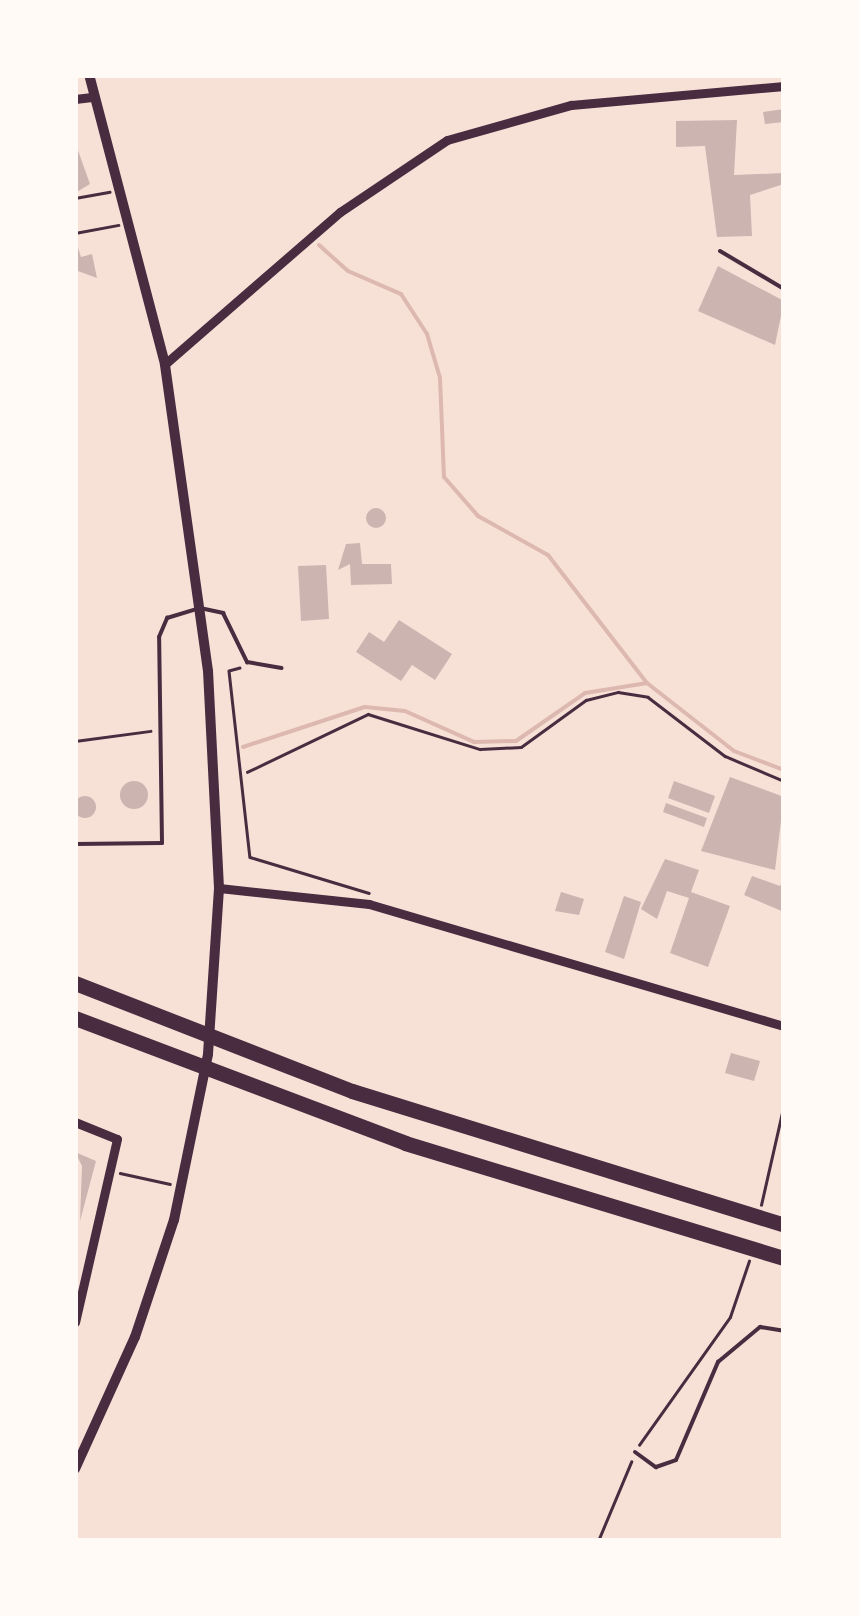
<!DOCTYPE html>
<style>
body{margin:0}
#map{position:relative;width:859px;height:1616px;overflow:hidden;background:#f7e1d7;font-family:Lora,serif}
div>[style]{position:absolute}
.stream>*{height:4px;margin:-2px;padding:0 2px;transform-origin:2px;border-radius:2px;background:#dcb8b0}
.building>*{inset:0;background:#ccb4b1}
.round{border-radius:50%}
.path>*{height:2.5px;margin:-1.25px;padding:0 1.25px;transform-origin:1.25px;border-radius:1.25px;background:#4a2c40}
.service>*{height:4px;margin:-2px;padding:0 2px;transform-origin:2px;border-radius:2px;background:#4a2c40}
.minor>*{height:9px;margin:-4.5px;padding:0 4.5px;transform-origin:4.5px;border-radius:4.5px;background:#4a2c40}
.tertiary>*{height:10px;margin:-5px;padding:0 5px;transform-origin:5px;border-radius:5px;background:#4a2c40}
.motorway>*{height:15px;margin:-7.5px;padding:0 7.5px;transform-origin:7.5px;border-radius:7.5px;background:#4a2c40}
span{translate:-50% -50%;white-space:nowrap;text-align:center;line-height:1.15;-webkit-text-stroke:8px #fffaf5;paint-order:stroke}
.frame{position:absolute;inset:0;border:78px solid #fffaf5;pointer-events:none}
</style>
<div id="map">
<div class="stream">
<div style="left:319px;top:245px;width:39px;rotate:42deg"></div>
<div style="left:348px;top:271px;width:58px;rotate:23.5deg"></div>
<div style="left:401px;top:294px;width:48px;rotate:57deg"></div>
<div style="left:427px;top:334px;width:46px;rotate:73.5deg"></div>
<div style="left:440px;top:378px;width:99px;rotate:87.7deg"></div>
<div style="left:444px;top:477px;width:52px;rotate:48.9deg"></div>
<div style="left:478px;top:516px;width:80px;rotate:29.1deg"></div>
<div style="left:548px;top:555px;width:162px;rotate:52.3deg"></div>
<div style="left:647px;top:683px;width:110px;rotate:38deg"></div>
<div style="left:734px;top:751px;width:53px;rotate:20.8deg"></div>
<div style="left:243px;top:747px;width:128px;rotate:-18.2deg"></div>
<div style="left:365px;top:707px;width:40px;rotate:5.7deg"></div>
<div style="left:405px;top:711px;width:76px;rotate:24.2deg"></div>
<div style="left:474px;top:742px;width:42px;rotate:-1.4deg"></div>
<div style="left:516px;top:741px;width:84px;rotate:-34.8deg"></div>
<div style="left:585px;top:693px;width:63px;rotate:-9.2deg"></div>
</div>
<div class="building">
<div style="clip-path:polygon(784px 109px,784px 122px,765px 124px,763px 112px)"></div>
<div style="clip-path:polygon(737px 120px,734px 175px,784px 173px,784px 184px,750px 195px,752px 236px,717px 237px,705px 146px,676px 147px,676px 121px)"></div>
<div style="clip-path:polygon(75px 142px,90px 184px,75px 193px)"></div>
<div style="clip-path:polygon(75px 238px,81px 257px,92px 254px,97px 278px,75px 270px)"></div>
<div style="clip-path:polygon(718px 266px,784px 301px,775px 345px,698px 311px)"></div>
<div class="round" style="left:366px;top:508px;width:20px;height:20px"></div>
<div style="clip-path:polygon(360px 543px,362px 564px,391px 564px,392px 584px,351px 585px,350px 564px,338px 570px,346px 544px)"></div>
<div style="clip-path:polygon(326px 565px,329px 619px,301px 621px,298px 566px)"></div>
<div style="clip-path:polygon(399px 620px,452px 654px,435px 680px,412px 665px,401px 681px,356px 652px,369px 632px,384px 642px)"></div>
<div style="clip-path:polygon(730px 777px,784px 797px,775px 870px,701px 851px)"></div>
<div class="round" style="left:120px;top:781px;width:28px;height:28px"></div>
<div style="clip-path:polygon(674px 781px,715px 796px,709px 813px,668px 798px)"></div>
<div class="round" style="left:74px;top:796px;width:22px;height:22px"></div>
<div style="clip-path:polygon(666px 803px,707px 818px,704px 827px,663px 812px)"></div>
<div style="clip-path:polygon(665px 859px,699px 870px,691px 892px,730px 906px,708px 967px,670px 953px,689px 898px,667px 891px,657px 919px,641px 909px)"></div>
<div style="clip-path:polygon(752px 876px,780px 886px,784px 878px,784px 912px,744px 895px)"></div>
<div style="clip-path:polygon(561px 892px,584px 899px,579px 915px,555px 911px)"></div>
<div style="clip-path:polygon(624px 896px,641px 902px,624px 959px,605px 952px)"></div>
<div style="clip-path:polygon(731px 1053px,760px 1061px,754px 1081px,725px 1073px)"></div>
<div style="clip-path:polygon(75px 1152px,96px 1161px,80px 1221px,82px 1166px)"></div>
</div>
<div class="path">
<div style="left:75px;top:198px;width:35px;rotate:-10deg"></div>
<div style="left:75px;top:233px;width:44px;rotate:-10.5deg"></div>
<div style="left:240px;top:668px;width:11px;rotate:165deg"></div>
<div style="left:229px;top:671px;width:187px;rotate:83.6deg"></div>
<div style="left:250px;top:857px;width:124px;rotate:16.8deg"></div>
<div style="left:75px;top:741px;width:76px;rotate:-7.6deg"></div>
<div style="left:247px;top:772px;width:134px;rotate:-25.6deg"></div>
<div style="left:368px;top:714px;width:117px;rotate:17.4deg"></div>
<div style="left:480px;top:749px;width:41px;rotate:-2.8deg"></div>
<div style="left:521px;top:747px;width:80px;rotate:-35.9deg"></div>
<div style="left:586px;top:700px;width:33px;rotate:-14deg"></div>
<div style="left:618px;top:692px;width:30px;rotate:9deg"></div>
<div style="left:648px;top:697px;width:97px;rotate:37.5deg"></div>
<div style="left:725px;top:756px;width:64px;rotate:23deg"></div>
<div style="left:120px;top:1173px;width:51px;rotate:12.4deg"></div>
<div style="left:761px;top:1205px;width:104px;rotate:-77.2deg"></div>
<div style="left:639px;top:1445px;width:157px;rotate:-54.6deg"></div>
<div style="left:730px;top:1317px;width:59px;rotate:-71.3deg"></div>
<div style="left:598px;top:1541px;width:86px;rotate:-67.3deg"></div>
</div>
<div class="service">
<div style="left:720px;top:251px;width:74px;rotate:30.7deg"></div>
<div style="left:75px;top:844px;width:87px;rotate:-0.7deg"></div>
<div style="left:162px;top:843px;width:206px;rotate:-90.8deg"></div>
<div style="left:159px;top:637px;width:21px;rotate:-67deg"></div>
<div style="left:167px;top:618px;width:34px;rotate:-17deg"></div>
<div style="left:200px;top:608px;width:24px;rotate:12deg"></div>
<div style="left:223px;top:613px;width:55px;rotate:63.9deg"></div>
<div style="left:247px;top:662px;width:35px;rotate:10deg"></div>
<div style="left:635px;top:1452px;width:26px;rotate:36deg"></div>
<div style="left:656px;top:1467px;width:21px;rotate:-19deg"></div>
<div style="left:676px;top:1460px;width:107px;rotate:-66.8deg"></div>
<div style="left:718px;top:1362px;width:55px;rotate:-39.8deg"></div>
<div style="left:760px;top:1327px;width:24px;rotate:9deg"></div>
</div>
<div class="minor">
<div style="left:75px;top:99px;width:17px;rotate:-7deg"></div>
<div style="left:165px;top:364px;width:232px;rotate:-41deg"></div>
<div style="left:340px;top:212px;width:129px;rotate:-33.9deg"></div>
<div style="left:447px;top:140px;width:129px;rotate:-15.8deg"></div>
<div style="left:571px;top:105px;width:214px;rotate:-5.1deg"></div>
<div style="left:219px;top:888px;width:151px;rotate:6.1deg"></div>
<div style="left:369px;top:904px;width:433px;rotate:16.4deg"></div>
<div style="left:75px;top:1122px;width:45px;rotate:22deg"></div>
<div style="left:117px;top:1139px;width:188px;rotate:102.9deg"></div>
</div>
<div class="tertiary">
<div style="left:75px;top:1469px;width:145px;rotate:-65.6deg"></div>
<div style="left:135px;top:1337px;width:123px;rotate:-71.6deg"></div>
<div style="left:174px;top:1220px;width:169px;rotate:-78.4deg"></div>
<div style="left:208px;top:1054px;width:166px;rotate:-86.2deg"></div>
<div style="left:219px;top:888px;width:217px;rotate:-92.9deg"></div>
<div style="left:208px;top:671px;width:310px;rotate:-98deg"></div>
<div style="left:165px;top:364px;width:299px;rotate:-104.7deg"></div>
</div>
<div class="motorway">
<div style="left:75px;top:983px;width:297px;rotate:21.3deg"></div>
<div style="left:352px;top:1091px;width:452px;rotate:17.2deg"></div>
<div style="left:75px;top:1018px;width:353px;rotate:20.7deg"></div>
<div style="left:405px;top:1143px;width:396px;rotate:16.9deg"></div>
</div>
<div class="frame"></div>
</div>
